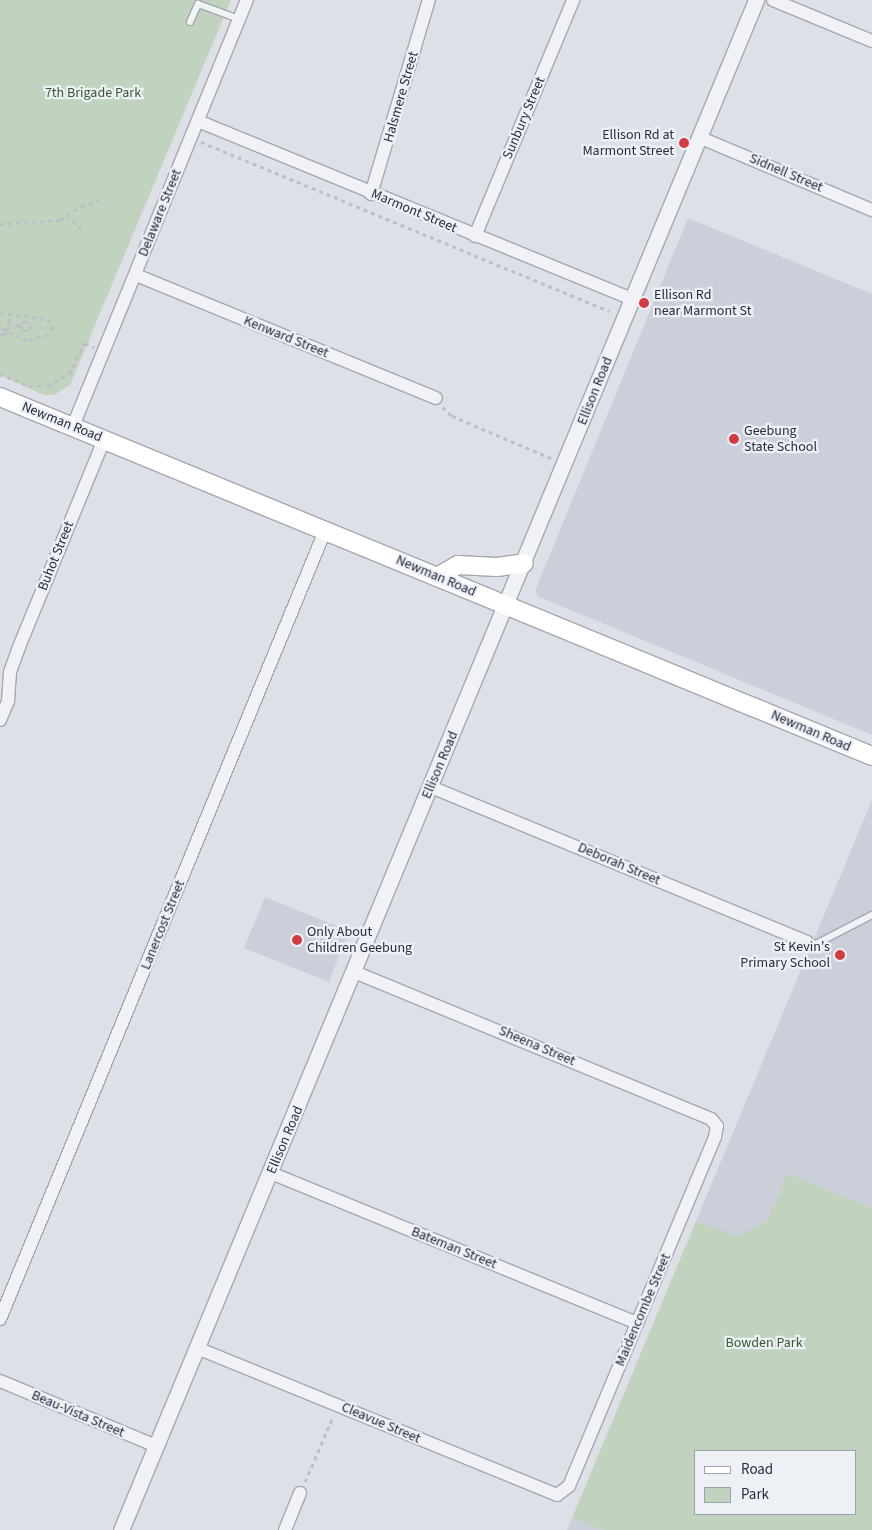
<!DOCTYPE html>
<style>
body{margin:0}
#map{position:relative;width:872px;height:1530px;overflow:hidden;background:#dee0e8;font-family:"Source Sans 3",sans-serif}
div>[style]{position:absolute}
.built>*{inset:0;background:#cccfda}
.green>*{inset:0;background:#c1d2be}
.path>*{height:2.5px;margin-top:-1.25px;transform-origin:0;background:repeating-linear-gradient(90deg,#bbbfc6 0 4px,transparent 0 8px)}
.path>.ring{margin:-1.25px;padding:0;box-sizing:content-box;background:none;border:2.5px solid #bbbfc6;border-radius:50%}
.roads{filter:drop-shadow(1px 0 #a3a7b2) drop-shadow(-1px 0 #a3a7b2) drop-shadow(0 1px #a3a7b2) drop-shadow(0 -1px #a3a7b2)}
.service>*{height:6px;margin:-3px;padding:0 3px;transform-origin:3px;border-radius:3px;background:#f0f2f6}
.minor>*{height:12px;margin:-6px;padding:0 6px;transform-origin:6px;border-radius:6px;background:#f0f2f6}
.tertiary>*{height:15px;margin:-7.5px;padding:0 7.5px;transform-origin:7.5px;border-radius:7.5px;background:#f0f2f6}
.secondary>*{height:18px;margin:-9px;padding:0 9px;transform-origin:9px;border-radius:9px;background:#fff}
.dots>*{width:14px;height:14px;translate:-50% -50%;box-sizing:border-box;border:2px solid #edf0f5;border-radius:50%}
span{translate:-50% -50%;white-space:nowrap;text-align:center;line-height:1.15;-webkit-text-stroke:4.5px #edf0f5;paint-order:stroke}
.park-label{font-size:14px;color:#365b33}
.street-label{font-size:14px;color:#262d3f}
.poi-label{font-size:14px;color:#262d3f}
.right{translate:-100% -50%;text-align:right}
.left{translate:0 -50%;text-align:left}
.legend{position:absolute;left:694px;top:1450px;width:162px;height:65px;box-sizing:border-box;background:#edf0f5;border:1px solid #9da2ac;margin:0;padding:6px 9px;list-style:none;font-size:15px;color:#262d3f}
.legend li{display:flex;align-items:center;gap:10px;height:25px}
.legend b{width:25px;border:1px solid #9da2ac}
</style>
<div id="map">
<div class="built">
<div style="clip-path:polygon(688px 218px,872px 294px,872px 735px,539px 597px,535px 591px)"></div>
<div style="clip-path:polygon(872px 800px,872px 1208px,787px 1173px,768px 1219px,738px 1238px,696px 1221px)"></div>
<div style="clip-path:polygon(265px 897px,349px 931px,329px 982px,244px 948px)"></div>
<div style="clip-path:polygon(572px 1518px,603px 1530px,567px 1530px)"></div>
</div>
<div class="green">
<div style="clip-path:polygon(0 0,231px 0,70px 385px,54px 395px,44px 395px,0 375px)"></div>
<div style="clip-path:polygon(evenodd,787px 1173px,872px 1208px,872px 1530px,603px 1530px,572px 1518px,696px 1221px,739px 1237px,768px 1219px,787px 1173px,696px 1451px,856px 1451px,856px 1514px,696px 1514px,696px 1451px)"></div>
</div>
<div class="path">
<div style="left:201px;top:142px;width:442px;rotate:22.5deg"></div>
<div style="left:68px;top:215px;width:26px;rotate:47deg"></div>
<div style="left:0;top:224px;width:60px;rotate:-3.8deg"></div>
<div style="left:60px;top:220px;width:25px;rotate:-34deg"></div>
<div style="left:81px;top:206px;width:22px;rotate:-18deg"></div>
<div style="left:0;top:313px;width:48px;rotate:7.1deg"></div>
<div style="left:48px;top:319px;width:11px;rotate:56deg"></div>
<div style="left:54px;top:328px;width:9px;rotate:131deg"></div>
<div style="left:48px;top:335px;width:22px;rotate:164deg"></div>
<div style="left:27px;top:341px;width:30px;rotate:-154deg"></div>
<div class="ring" style="left:21.5px;top:322.5px;width:6.5px;height:6.5px"></div>
<div style="left:8px;top:323px;width:13px;rotate:13deg"></div>
<div style="left:31px;top:328px;width:23px"></div>
<div style="left:0;top:334px;width:4px;rotate:14deg"></div>
<div style="left:4px;top:335px;width:5px;rotate:-53deg"></div>
<div style="left:7px;top:331px;width:17px;rotate:-80deg"></div>
<div style="left:0;top:374px;width:31px;rotate:22deg"></div>
<div style="left:29px;top:386px;width:18px"></div>
<div style="left:47px;top:386px;width:25px;rotate:-29deg"></div>
<div style="left:69px;top:374px;width:35px;rotate:-63deg"></div>
<div style="left:85px;top:343px;width:10px;rotate:24deg"></div>
<div style="left:443px;top:407px;width:13px;rotate:45deg"></div>
<div style="left:452px;top:416px;width:108px;rotate:23deg"></div>
<div style="left:305px;top:1482px;width:72px;rotate:-67deg"></div>
</div>
<div class="roads">
<div class="service">
<div style="left:190px;top:22px;width:20px;rotate:-66deg"></div>
<div style="left:198px;top:4px;width:44px;rotate:20.1deg"></div>
<div style="left:807px;top:942px;width:9px;rotate:13deg"></div>
<div style="left:816px;top:944px;width:63px;rotate:-27.4deg"></div>
</div>
<div class="minor">
<div style="left:773px;top:0;width:107px;rotate:22.5deg"></div>
<div style="left:198px;top:121px;width:469px;rotate:22.3deg"></div>
<div style="left:699px;top:137px;width:188px;rotate:22.9deg"></div>
<div style="left:371px;top:194px;width:202px;rotate:-73.4deg"></div>
<div style="left:475px;top:236px;width:256px;rotate:-67.4deg"></div>
<div style="left:136px;top:275px;width:324px;rotate:22.3deg"></div>
<div style="left:73px;top:426px;width:460px;rotate:-67.8deg"></div>
<div style="left:0;top:720px;width:21px;rotate:-67deg"></div>
<div style="left:8px;top:701px;width:29px;rotate:-86deg"></div>
<div style="left:10px;top:672px;width:27px;rotate:-70deg"></div>
<div style="left:19px;top:647px;width:224px;rotate:-67.7deg"></div>
<div style="left:431px;top:787px;width:407px;rotate:22.4deg"></div>
<div style="left:271px;top:1173px;width:396px;rotate:22.3deg"></div>
<div style="left:0;top:1319px;width:852px;rotate:-67.59deg"></div>
<div style="left:197px;top:1348px;width:389px;rotate:22.2deg"></div>
<div style="left:557px;top:1495px;width:15px;rotate:-37deg"></div>
<div style="left:569px;top:1486px;width:378px;rotate:-67.3deg"></div>
<div style="left:715px;top:1137px;width:11px;rotate:-80deg"></div>
<div style="left:717px;top:1126px;width:9px;rotate:-131deg"></div>
<div style="left:711px;top:1119px;width:386px;rotate:-157.6deg"></div>
<div style="left:0;top:1381px;width:169px;rotate:22.6deg"></div>
<div style="left:285px;top:1530px;width:40px;rotate:-68deg"></div>
</div>
<div class="tertiary">
<div style="left:121px;top:1530px;width:1657px;rotate:-67.46deg"></div>
</div>
<div class="secondary">
<div style="left:0;top:397px;width:943px;rotate:22.38deg"></div>
<div style="left:437px;top:577px;width:24px;rotate:-30deg"></div>
<div style="left:458px;top:565px;width:39px;rotate:3deg"></div>
<div style="left:497px;top:567px;width:27px;rotate:-8deg"></div>
</div>
</div>
<div class="dots">
<div style="left:684px;top:143px;background:#d23d43"></div>
<div style="left:644px;top:303px;background:#d23d43"></div>
<div style="left:734px;top:439px;background:#d23d43"></div>
<div style="left:297px;top:940px;background:#d23d43"></div>
<div style="left:840px;top:955px;background:#d23d43"></div>
</div>
<div class="park-label">
<span style="left:93px;top:93px">7th Brigade Park</span>
<span style="left:764px;top:1343px">Bowden Park</span>
</div>
<div class="street-label">
<span style="left:401px;top:97px;rotate:-74deg">Halsmere Street</span>
<span style="left:524px;top:118px;rotate:-67deg">Sunbury Street</span>
<span style="left:786px;top:173px;rotate:23deg">Sidnell Street</span>
<span style="left:414px;top:211px;rotate:23deg">Marmont Street</span>
<span style="left:160px;top:213px;rotate:-68deg">Delaware Street</span>
<span style="left:286px;top:337px;rotate:22deg">Kenward Street</span>
<span style="left:595px;top:391px;rotate:-68deg">Ellison Road</span>
<span style="left:62px;top:422px;rotate:22deg">Newman Road</span>
<span style="left:56px;top:556px;rotate:-68deg">Buhot Street</span>
<span style="left:436px;top:576px;rotate:23deg">Newman Road</span>
<span style="left:811px;top:731px;rotate:23deg">Newman Road</span>
<span style="left:440px;top:765px;rotate:-67deg">Ellison Road</span>
<span style="left:619px;top:864px;rotate:23deg">Deborah Street</span>
<span style="left:163px;top:925px;rotate:-68deg">Lanercost Street</span>
<span style="left:537px;top:1046px;rotate:23deg">Sheena Street</span>
<span style="left:285px;top:1140px;rotate:-67deg">Ellison Road</span>
<span style="left:454px;top:1248px;rotate:22deg">Bateman Street</span>
<span style="left:643px;top:1310px;rotate:-67deg">Maidencombe Street</span>
<span style="left:78px;top:1414px;rotate:23deg">Beau-Vista Street</span>
<span style="left:381px;top:1423px;rotate:23deg">Cleavue Street</span>
</div>
<div class="poi-label">
<span class="right" style="left:674px;top:143px">Ellison Rd at<br>Marmont Street</span>
<span class="left" style="left:654px;top:303px">Ellison Rd<br>near Marmont St</span>
<span class="left" style="left:744px;top:439px">Geebung<br>State School</span>
<span class="left" style="left:307px;top:940px">Only About<br>Children Geebung</span>
<span class="right" style="left:830px;top:955px">St Kevin's<br>Primary School</span>
</div>
<ul class="legend">
<li><b style="height:6px;background:#fff"></b>Road</li>
<li><b style="height:14px;background:#c1d2be"></b>Park</li>
</ul>
</div>
